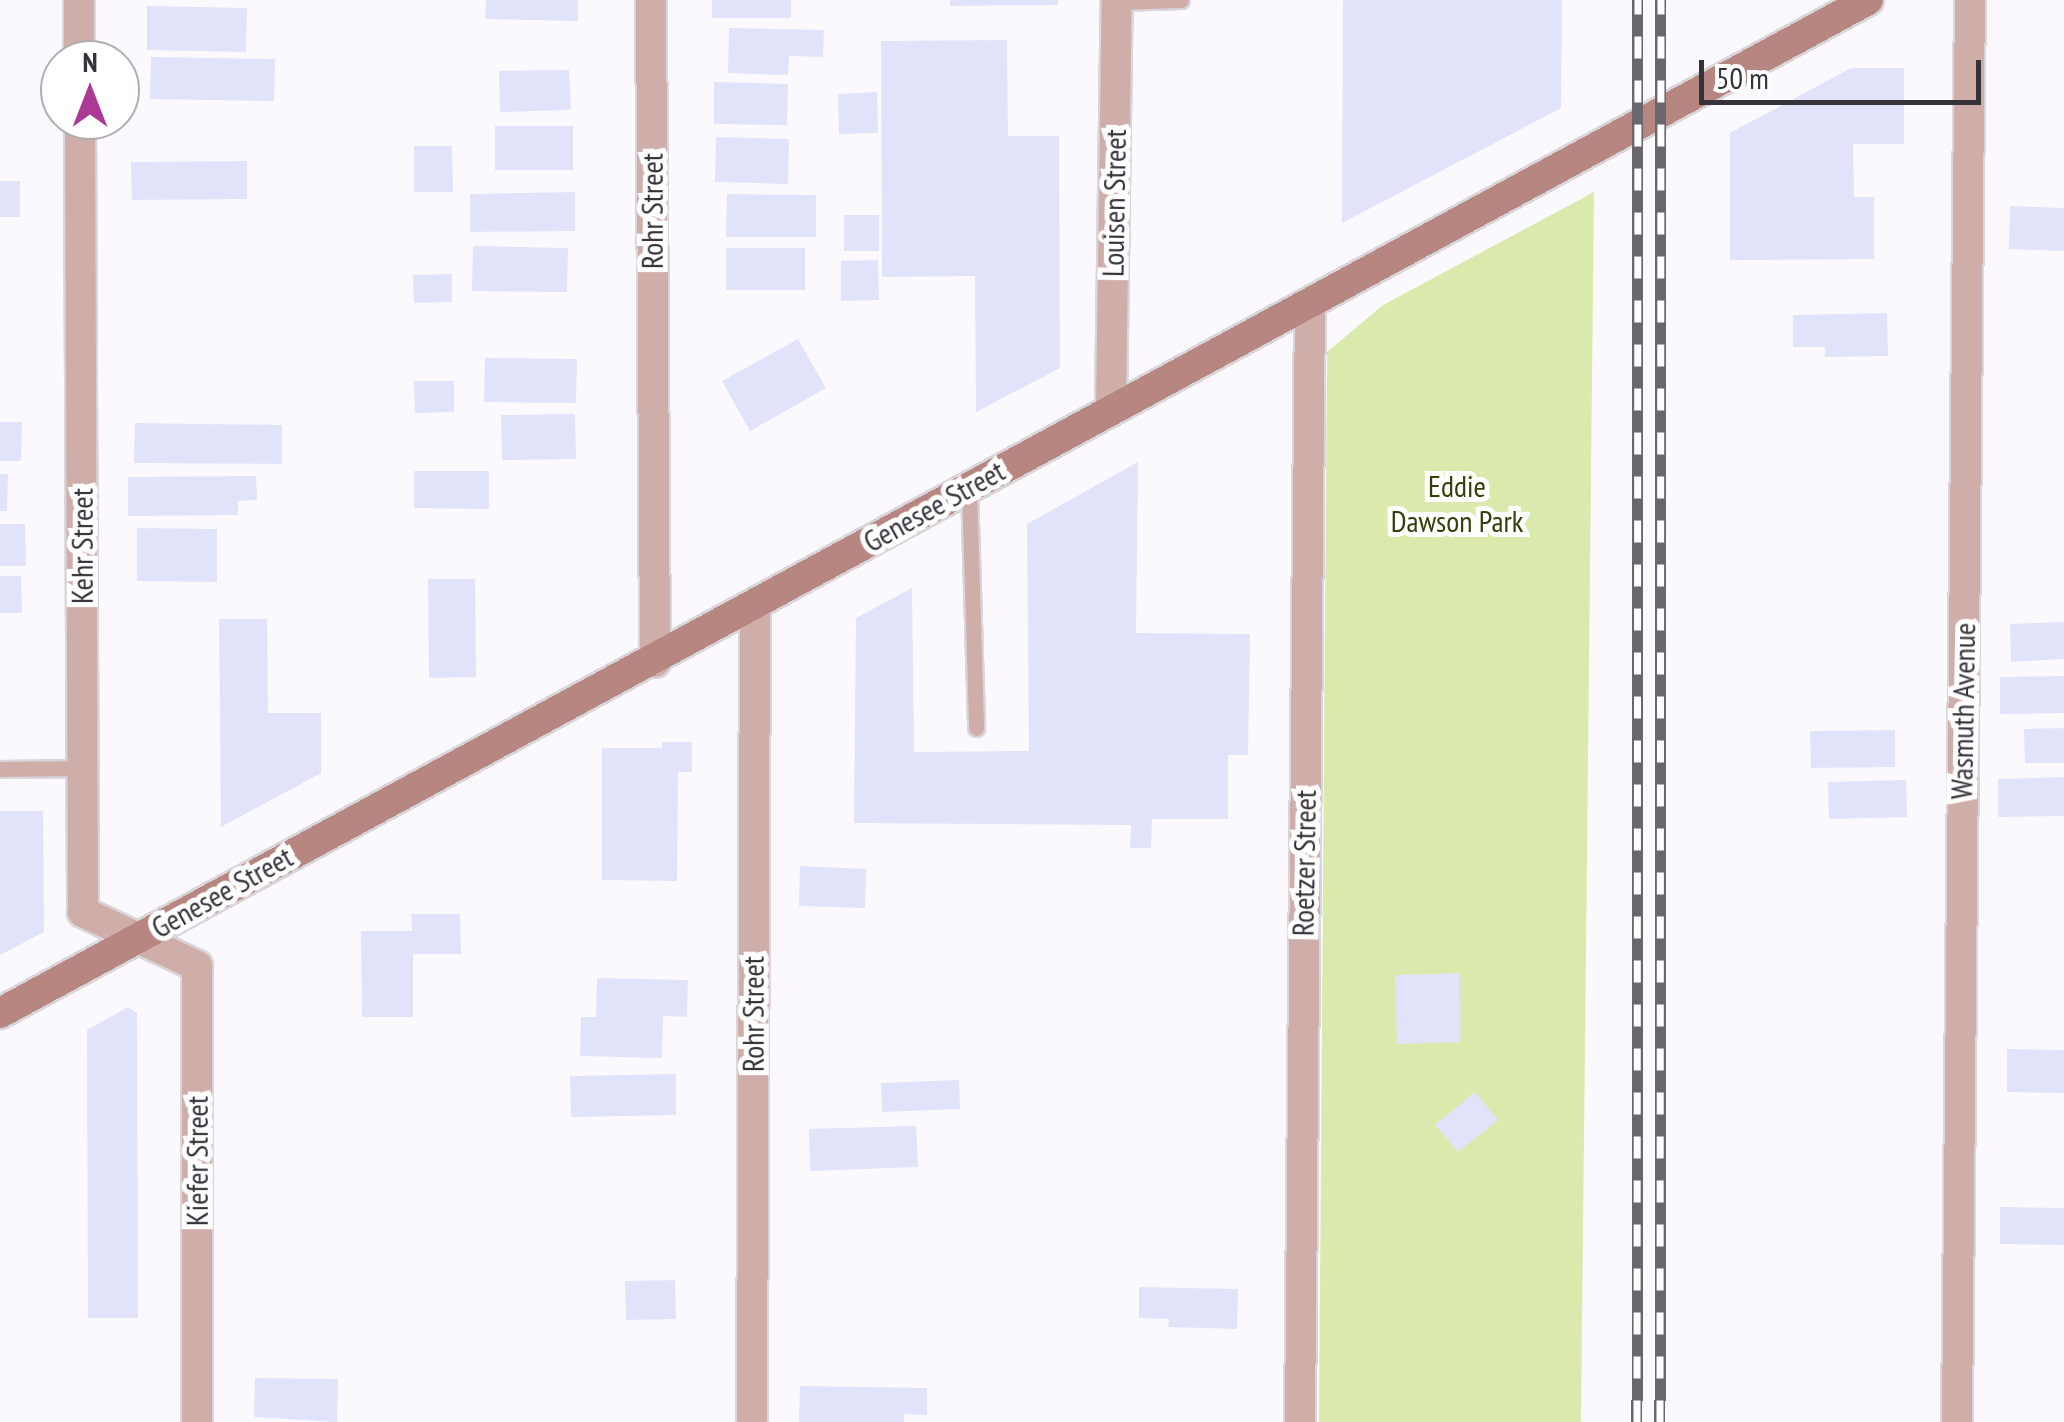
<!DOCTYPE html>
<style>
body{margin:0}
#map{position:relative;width:2064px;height:1422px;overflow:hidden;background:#fcf9fe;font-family:"PT Sans Narrow",sans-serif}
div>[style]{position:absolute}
.green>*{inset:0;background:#daeaac}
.building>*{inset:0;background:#e1e3fb}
.roads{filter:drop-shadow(2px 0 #d8d5db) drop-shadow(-2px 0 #d8d5db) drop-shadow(0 2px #d8d5db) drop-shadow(0 -2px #d8d5db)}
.service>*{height:15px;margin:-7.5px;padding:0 7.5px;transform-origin:7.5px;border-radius:7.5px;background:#cfada8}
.minor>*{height:30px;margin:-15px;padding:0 15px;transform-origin:15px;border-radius:15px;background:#cfada8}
.secondary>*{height:30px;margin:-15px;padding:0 15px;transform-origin:15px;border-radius:15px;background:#b88680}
.rail>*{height:11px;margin-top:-5.5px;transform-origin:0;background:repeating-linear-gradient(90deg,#fff 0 22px,#6a666d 0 44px);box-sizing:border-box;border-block:2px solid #6a666d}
span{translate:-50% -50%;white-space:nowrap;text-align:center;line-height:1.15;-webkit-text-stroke:10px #fff;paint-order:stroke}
.street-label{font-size:30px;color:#36323a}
.park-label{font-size:30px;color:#353e0b}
.north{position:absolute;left:40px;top:40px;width:100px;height:100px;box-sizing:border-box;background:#fff;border:2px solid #afadb0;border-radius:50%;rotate:0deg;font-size:28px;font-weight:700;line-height:40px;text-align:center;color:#36323a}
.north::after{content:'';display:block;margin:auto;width:35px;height:45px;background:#ac3a95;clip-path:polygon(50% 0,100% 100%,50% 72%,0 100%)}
.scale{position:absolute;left:1699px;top:60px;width:282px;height:45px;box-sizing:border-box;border:5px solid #36323a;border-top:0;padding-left:12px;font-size:30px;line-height:35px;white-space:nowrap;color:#36323a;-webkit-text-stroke:8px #fff;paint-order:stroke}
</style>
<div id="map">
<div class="green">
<div style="clip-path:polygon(1594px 192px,1581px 1422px,1319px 1422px,1327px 352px,1383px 305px)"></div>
</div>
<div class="building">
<div style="clip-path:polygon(486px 0,578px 0,578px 21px,485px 19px)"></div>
<div style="clip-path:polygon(712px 0,791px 0,791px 18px,712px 18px)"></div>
<div style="clip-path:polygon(950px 0,1058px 0,1058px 5px,950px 6px)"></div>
<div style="clip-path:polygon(1343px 0,1562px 0,1561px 108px,1342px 223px)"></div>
<div style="clip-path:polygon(147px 6px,247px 8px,246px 52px,147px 50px)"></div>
<div style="clip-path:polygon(729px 28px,824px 30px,823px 57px,789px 56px,788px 75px,728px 73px)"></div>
<div style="clip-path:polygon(1007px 40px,1008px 136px,1059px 136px,1060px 368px,976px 412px,975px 276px,882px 277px,881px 41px)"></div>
<div style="clip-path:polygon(151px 57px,275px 59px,274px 101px,150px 99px)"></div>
<div style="clip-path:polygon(1851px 68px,1904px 68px,1904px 144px,1853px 144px,1854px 197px,1874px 197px,1874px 259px,1730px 260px,1730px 133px)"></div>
<div style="clip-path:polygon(569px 70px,571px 110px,500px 112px,499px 71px)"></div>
<div style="clip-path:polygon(714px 82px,788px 84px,787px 125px,714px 124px)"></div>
<div style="clip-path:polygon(877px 92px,878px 133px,839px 134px,838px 94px)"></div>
<div style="clip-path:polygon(495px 126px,573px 126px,573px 170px,495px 170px)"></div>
<div style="clip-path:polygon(716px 137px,789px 139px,788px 184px,715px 182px)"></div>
<div style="clip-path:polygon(414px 146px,452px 146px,453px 192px,414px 192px)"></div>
<div style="clip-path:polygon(247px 161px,247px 199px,132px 200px,131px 162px)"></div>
<div style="clip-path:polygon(0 181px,20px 181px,20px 217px,0 217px)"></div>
<div style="clip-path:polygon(575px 192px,575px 231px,470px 232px,470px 194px)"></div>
<div style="clip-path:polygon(727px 194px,816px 195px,816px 237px,726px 237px)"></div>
<div style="clip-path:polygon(2010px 206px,2064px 208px,2064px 251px,2009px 249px)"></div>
<div style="clip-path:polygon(844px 215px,879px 215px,879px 251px,844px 251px)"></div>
<div style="clip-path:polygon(473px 246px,568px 248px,567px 292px,472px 291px)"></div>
<div style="clip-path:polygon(726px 248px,805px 248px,805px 290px,726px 290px)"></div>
<div style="clip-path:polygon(878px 260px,879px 300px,841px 301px,841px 261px)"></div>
<div style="clip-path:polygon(452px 274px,452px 302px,414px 303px,413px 275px)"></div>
<div style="clip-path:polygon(1887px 313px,1888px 356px,1825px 357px,1825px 347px,1793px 347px,1793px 315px)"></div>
<div style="clip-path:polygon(798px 339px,826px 388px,750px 431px,722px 381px)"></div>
<div style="clip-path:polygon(485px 358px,577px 359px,576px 403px,484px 402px)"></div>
<div style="clip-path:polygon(414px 381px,454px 381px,454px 412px,415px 413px)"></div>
<div style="clip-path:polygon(575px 414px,576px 459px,502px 460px,501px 415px)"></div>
<div style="clip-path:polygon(0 422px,22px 422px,21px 461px,0 461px)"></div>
<div style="clip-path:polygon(135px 423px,282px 425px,282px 464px,134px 463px)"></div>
<div style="clip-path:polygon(1138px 462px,1136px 633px,1250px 634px,1248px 755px,1228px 755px,1228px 819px,1152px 819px,1151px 848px,1130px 848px,1131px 825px,854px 823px,856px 618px,912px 588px,914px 752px,1029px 751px,1027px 524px)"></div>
<div style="clip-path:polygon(414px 471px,489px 471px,489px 509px,414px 508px)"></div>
<div style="clip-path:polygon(0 474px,8px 474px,7px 511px,0 511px)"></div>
<div style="clip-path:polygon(256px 476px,257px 500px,238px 501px,238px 515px,128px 516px,128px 477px)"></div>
<div style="clip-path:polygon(0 524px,25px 524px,26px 566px,0 566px)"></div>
<div style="clip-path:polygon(137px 528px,217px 529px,217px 582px,137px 581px)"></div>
<div style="clip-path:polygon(0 576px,21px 576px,22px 613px,0 613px)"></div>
<div style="clip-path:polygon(428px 579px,475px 579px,476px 677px,429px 678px)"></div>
<div style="clip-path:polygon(219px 619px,267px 619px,268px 713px,321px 713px,321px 773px,221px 827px)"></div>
<div style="clip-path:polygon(2064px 622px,2064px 659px,2011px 662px,2010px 624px)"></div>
<div style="clip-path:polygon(2064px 676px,2064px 713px,2000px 714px,2000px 677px)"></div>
<div style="clip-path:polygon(2064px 728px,2064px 763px,2025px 763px,2024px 729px)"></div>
<div style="clip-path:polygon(1895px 730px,1895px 767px,1811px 768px,1810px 731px)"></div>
<div style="clip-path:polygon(662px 742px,692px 742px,692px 772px,678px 772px,677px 881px,602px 880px,602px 748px,662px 748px)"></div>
<div style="clip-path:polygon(2064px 777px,2064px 816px,1998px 817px,1998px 779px)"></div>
<div style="clip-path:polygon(1906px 780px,1907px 817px,1829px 819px,1828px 782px)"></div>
<div style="clip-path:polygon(0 811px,43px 811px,44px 932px,0 955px)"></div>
<div style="clip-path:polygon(800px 866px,866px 869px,865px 908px,799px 906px)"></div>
<div style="clip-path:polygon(411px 914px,460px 914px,461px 954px,413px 954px,413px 1017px,362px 1017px,361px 931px,412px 931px)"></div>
<div style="clip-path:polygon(1459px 973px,1460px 1042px,1397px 1044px,1395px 975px)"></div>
<div style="clip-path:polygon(597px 978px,688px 980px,687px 1017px,663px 1016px,662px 1058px,580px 1056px,581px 1017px,596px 1017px)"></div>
<div style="clip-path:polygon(128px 1007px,137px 1013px,138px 1318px,88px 1318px,87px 1030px)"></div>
<div style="clip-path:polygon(2007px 1049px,2064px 1050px,2064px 1093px,2007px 1092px)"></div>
<div style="clip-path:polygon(676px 1074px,676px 1115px,571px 1117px,570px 1076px)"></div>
<div style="clip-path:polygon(959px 1080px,960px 1109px,882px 1112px,881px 1083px)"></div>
<div style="clip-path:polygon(1475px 1092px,1498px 1120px,1458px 1152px,1435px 1125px)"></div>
<div style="clip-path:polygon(916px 1126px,918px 1167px,810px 1171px,809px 1129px)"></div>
<div style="clip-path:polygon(2000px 1207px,2064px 1208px,2064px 1245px,2000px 1244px)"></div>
<div style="clip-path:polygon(675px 1280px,676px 1319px,626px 1320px,625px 1281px)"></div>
<div style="clip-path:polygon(1139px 1287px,1238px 1289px,1237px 1329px,1168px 1327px,1169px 1319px,1139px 1318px)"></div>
<div style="clip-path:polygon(255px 1378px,338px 1379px,337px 1422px,254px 1417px)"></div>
<div style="clip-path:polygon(800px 1386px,927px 1388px,927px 1415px,904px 1414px,904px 1422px,799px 1422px)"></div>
</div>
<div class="roads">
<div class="service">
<div style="left:1117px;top:2px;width:64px;rotate:-1.8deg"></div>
<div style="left:969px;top:487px;width:241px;rotate:88.3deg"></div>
<div style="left:0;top:769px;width:83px;rotate:-0.7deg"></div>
</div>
<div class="minor">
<div style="left:79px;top:0;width:60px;rotate:90deg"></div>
<div style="left:651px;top:0;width:662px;rotate:89.65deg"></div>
<div style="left:80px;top:120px;width:792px;rotate:89.78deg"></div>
<div style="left:83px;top:912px;width:126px;rotate:25.3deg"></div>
<div style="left:197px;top:966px;width:456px;rotate:90deg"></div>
<div style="left:1111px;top:406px;width:406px;rotate:-89.2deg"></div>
<div style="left:752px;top:1422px;width:815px;rotate:-89.79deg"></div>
<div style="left:1300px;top:1422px;width:1117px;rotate:-89.49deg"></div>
<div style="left:1957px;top:1422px;width:1422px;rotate:-89.48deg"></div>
</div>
<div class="secondary">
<div style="left:0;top:1013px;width:2125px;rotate:-28.47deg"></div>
</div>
</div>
<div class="rail">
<div style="left:1637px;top:1422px;width:1422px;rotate:-89.96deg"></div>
<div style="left:1660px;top:1422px;width:1422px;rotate:-89.96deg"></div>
</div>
<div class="street-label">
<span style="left:1114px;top:203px;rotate:-89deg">Louisen Street</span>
<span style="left:652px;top:211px;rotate:-90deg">Rohr Street</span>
<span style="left:934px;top:506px;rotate:-29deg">Genesee Street</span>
<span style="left:82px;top:546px;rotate:-90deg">Kehr Street</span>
<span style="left:1963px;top:711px;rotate:-89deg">Wasmuth Avenue</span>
<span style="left:1304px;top:863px;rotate:-89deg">Roetzer Street</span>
<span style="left:222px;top:892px;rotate:-29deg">Genesee Street</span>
<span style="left:753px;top:1014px;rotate:-90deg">Rohr Street</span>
<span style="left:197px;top:1161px;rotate:-90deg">Kiefer Street</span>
</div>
<div class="park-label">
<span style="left:1457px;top:503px">Eddie<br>Dawson Park</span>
</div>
<div class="north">N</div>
<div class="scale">50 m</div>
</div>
